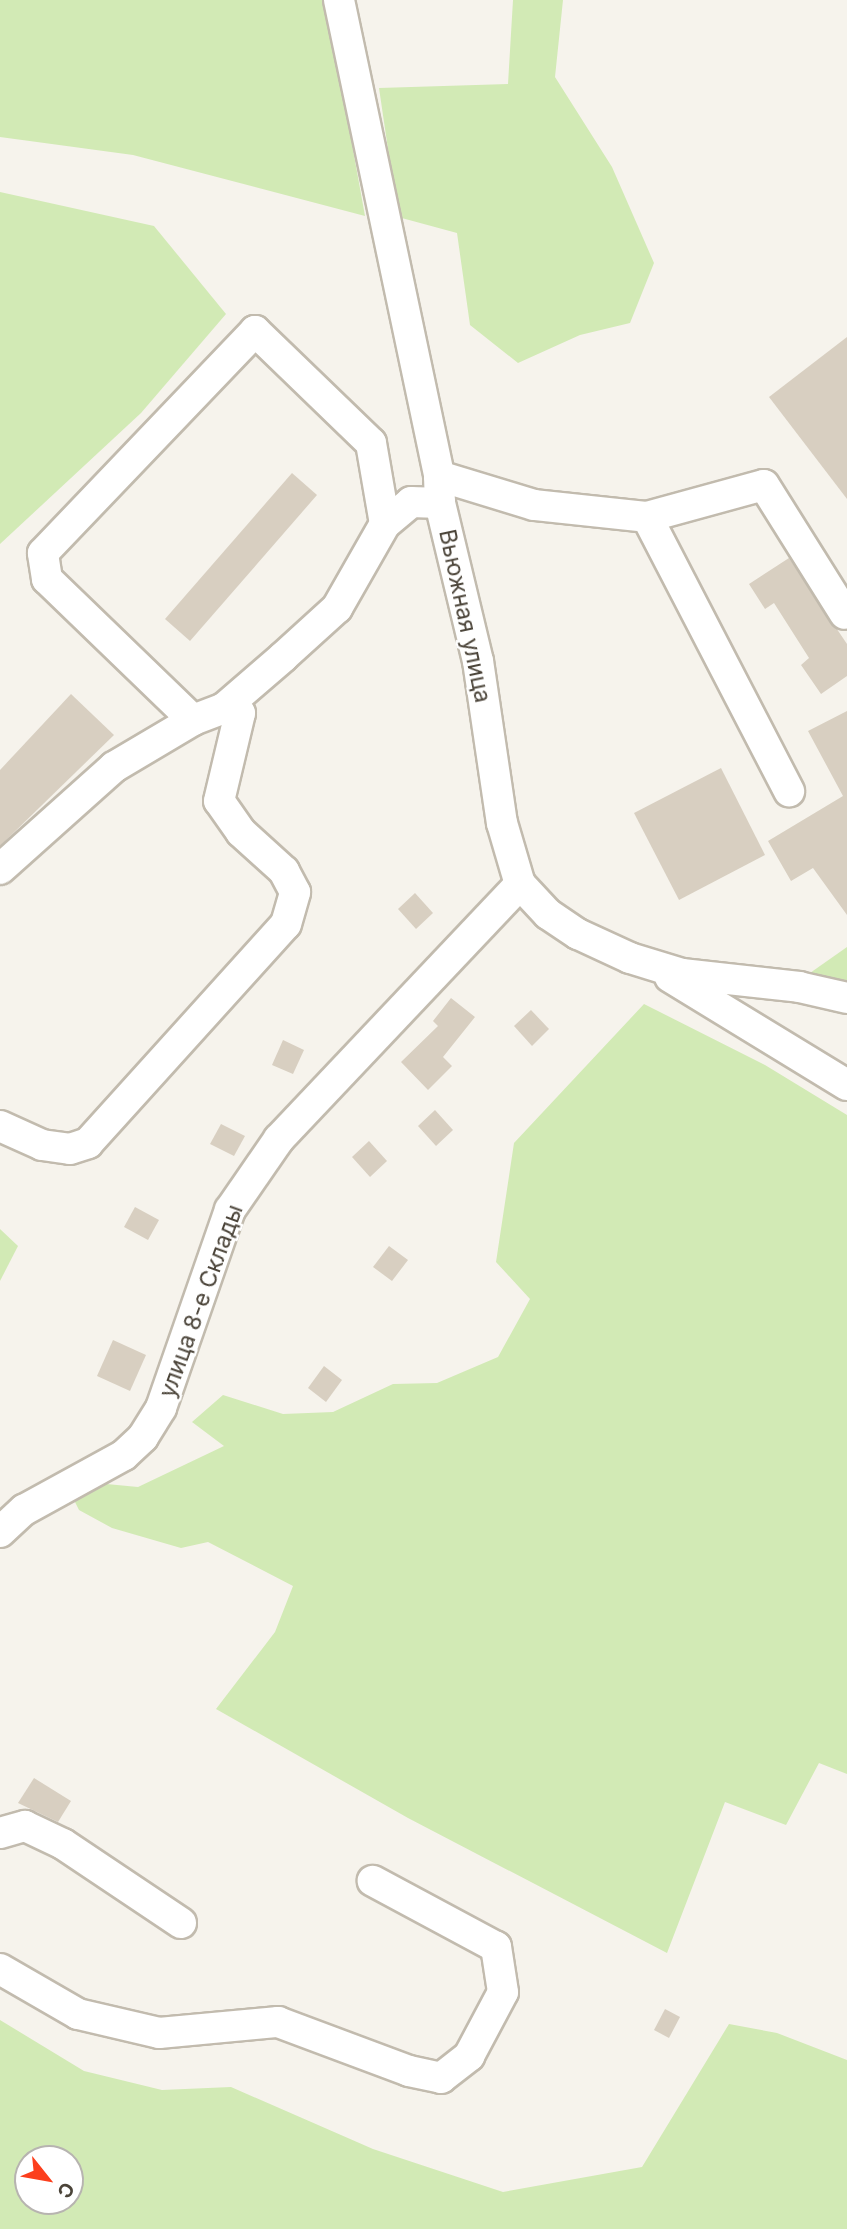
<!DOCTYPE html>
<meta charset="utf-8">
<style>
body{margin:0}
#map{position:relative;width:847px;height:2229px;overflow:hidden;background:#f6f3ec;font-family:Inter,sans-serif}
div>[style]{position:absolute}
.green>*{inset:0;background:#d2eab5}
.building>*{inset:0;background:#d8cfc1}
.roads{filter:drop-shadow(2px 0 #c2bbae) drop-shadow(-2px 0 #c2bbae) drop-shadow(0 2px #c2bbae) drop-shadow(0 -2px #c2bbae)}
.minor>*{height:30px;margin:-15px;padding:0 15px;transform-origin:15px;border-radius:15px;background:#fff}
span{translate:-50% -50%;white-space:nowrap;text-align:center;line-height:1.15;-webkit-text-stroke:5px #fff;paint-order:stroke}
.street-label{font-size:23px;color:#4b4439}
.north{position:absolute;left:14px;top:2145px;width:70px;height:70px;box-sizing:border-box;background:#fff;border:2px solid #b7b4b0;border-radius:50%;rotate:121deg;font-size:19px;font-weight:700;line-height:28px;text-align:center;color:#4b4439}
.north::after{content:'';display:block;margin:auto;width:24px;height:32px;background:#fc3f1d;clip-path:polygon(50% 0,100% 100%,50% 72%,0 100%)}
</style>
<div id="map">
<div class="green">
<div style="clip-path:polygon(0 0,326px 0,365px 216px,133px 155px,0 137px)"></div>
<div style="clip-path:polygon(513px 0,563px 0,555px 77px,612px 167px,654px 263px,630px 323px,580px 335px,518px 363px,470px 325px,457px 233px,398px 217px,379px 88px,508px 84px)"></div>
<div style="clip-path:polygon(0 192px,154px 226px,226px 314px,141px 413px,0 544px)"></div>
<div style="clip-path:polygon(847px 947px,847px 987px,810px 973px)"></div>
<div style="clip-path:polygon(644px 1004px,765px 1065px,847px 1115px,847px 1774px,819px 1763px,786px 1825px,725px 1802px,667px 1953px,408px 1818px,216px 1709px,275px 1632px,293px 1586px,208px 1542px,181px 1548px,112px 1528px,79px 1510px,69px 1490px,96px 1483px,138px 1487px,224px 1446px,192px 1422px,223px 1395px,283px 1414px,333px 1412px,393px 1384px,437px 1383px,498px 1357px,530px 1299px,496px 1262px,514px 1143px)"></div>
<div style="clip-path:polygon(0 1229px,18px 1246px,0 1281px)"></div>
<div style="clip-path:polygon(evenodd,0 2020px,84px 2071px,162px 2090px,231px 2087px,373px 2149px,503px 2192px,642px 2167px,729px 2024px,777px 2033px,847px 2060px,847px 2229px,0 2229px,0 2020px,28px 2159px,70px 2159px,70px 2201px,28px 2201px,28px 2159px)"></div>
</div>
<div class="building">
<div style="clip-path:polygon(847px 337px,847px 499px,769px 397px)"></div>
<div style="clip-path:polygon(292px 473px,317px 495px,190px 641px,165px 619px)"></div>
<div style="clip-path:polygon(789px 558px,847px 644px,847px 676px,821px 694px,801px 665px,809px 658px,774px 603px,765px 609px,749px 584px)"></div>
<div style="clip-path:polygon(71px 694px,114px 735px,0 846px,0 770px)"></div>
<div style="clip-path:polygon(847px 711px,847px 915px,813px 868px,791px 881px,768px 841px,843px 796px,808px 731px)"></div>
<div style="clip-path:polygon(721px 768px,765px 855px,679px 900px,634px 813px)"></div>
<div style="clip-path:polygon(415px 893px,433px 913px,416px 929px,398px 909px)"></div>
<div style="clip-path:polygon(451px 998px,475px 1017px,443px 1057px,452px 1066px,428px 1090px,401px 1062px,438px 1026px,433px 1021px)"></div>
<div style="clip-path:polygon(531px 1010px,549px 1029px,532px 1046px,514px 1026px)"></div>
<div style="clip-path:polygon(283px 1040px,304px 1050px,293px 1074px,272px 1065px)"></div>
<div style="clip-path:polygon(435px 1110px,453px 1130px,436px 1146px,418px 1126px)"></div>
<div style="clip-path:polygon(221px 1124px,245px 1136px,234px 1156px,210px 1144px)"></div>
<div style="clip-path:polygon(369px 1141px,387px 1161px,370px 1177px,352px 1157px)"></div>
<div style="clip-path:polygon(135px 1207px,159px 1220px,148px 1240px,124px 1227px)"></div>
<div style="clip-path:polygon(389px 1246px,408px 1260px,392px 1281px,373px 1267px)"></div>
<div style="clip-path:polygon(113px 1340px,146px 1355px,130px 1391px,97px 1376px)"></div>
<div style="clip-path:polygon(324px 1366px,342px 1380px,326px 1402px,308px 1388px)"></div>
<div style="clip-path:polygon(34px 1778px,71px 1801px,58px 1822px,18px 1803px)"></div>
<div style="clip-path:polygon(665px 2009px,680px 2017px,669px 2038px,654px 2030px)"></div>
</div>
<div class="roads">
<div class="minor">
<div style="left:339px;top:0;width:486px;rotate:78.1deg"></div>
<div style="left:439px;top:476px;width:27px;rotate:88deg"></div>
<div style="left:440px;top:503px;width:163px;rotate:76.5deg"></div>
<div style="left:478px;top:661px;width:164px;rotate:81.6deg"></div>
<div style="left:502px;top:823px;width:64px;rotate:73.6deg"></div>
<div style="left:520px;top:884px;width:41px;rotate:47deg"></div>
<div style="left:548px;top:914px;width:36px;rotate:34deg"></div>
<div style="left:578px;top:934px;width:57px;rotate:24.8deg"></div>
<div style="left:630px;top:958px;width:54px;rotate:17.1deg"></div>
<div style="left:682px;top:974px;width:118px;rotate:6.3deg"></div>
<div style="left:799px;top:987px;width:49px;rotate:12.9deg"></div>
<div style="left:439px;top:476px;width:99px;rotate:17deg"></div>
<div style="left:534px;top:505px;width:114px;rotate:6.1deg"></div>
<div style="left:647px;top:517px;width:309px;rotate:62.6deg"></div>
<div style="left:647px;top:517px;width:121px;rotate:-15.3deg"></div>
<div style="left:764px;top:485px;width:152px;rotate:57.9deg"></div>
<div style="left:193px;top:720px;width:203px;rotate:-136deg"></div>
<div style="left:47px;top:579px;width:26px;rotate:-99deg"></div>
<div style="left:43px;top:553px;width:307px;rotate:-46.3deg"></div>
<div style="left:255px;top:331px;width:161px;rotate:44deg"></div>
<div style="left:371px;top:443px;width:82px;rotate:80.2deg"></div>
<div style="left:385px;top:524px;width:34px;rotate:-40deg"></div>
<div style="left:411px;top:502px;width:29px;rotate:2deg"></div>
<div style="left:0;top:869px;width:153px;rotate:-41.8deg"></div>
<div style="left:114px;top:767px;width:92px;rotate:-30.7deg"></div>
<div style="left:193px;top:720px;width:33px;rotate:-21deg"></div>
<div style="left:224px;top:708px;width:78px;rotate:-40.8deg"></div>
<div style="left:283px;top:657px;width:73px;rotate:-42.2deg"></div>
<div style="left:337px;top:608px;width:97px;rotate:-60.3deg"></div>
<div style="left:670px;top:977px;width:207px;rotate:31.4deg"></div>
<div style="left:0;top:1126px;width:46px;rotate:24.3deg"></div>
<div style="left:42px;top:1145px;width:28px;rotate:8deg"></div>
<div style="left:70px;top:1149px;width:19px;rotate:-18deg"></div>
<div style="left:88px;top:1143px;width:295px;rotate:-47.9deg"></div>
<div style="left:286px;top:924px;width:33px;rotate:-74deg"></div>
<div style="left:295px;top:892px;width:24px;rotate:-118deg"></div>
<div style="left:284px;top:871px;width:58px;rotate:-137.8deg"></div>
<div style="left:241px;top:832px;width:38px;rotate:-125deg"></div>
<div style="left:219px;top:801px;width:90px;rotate:-76.6deg"></div>
<div style="left:240px;top:713px;width:17px;rotate:-163deg"></div>
<div style="left:0;top:1532px;width:33px;rotate:-43deg"></div>
<div style="left:24px;top:1510px;width:114px;rotate:-28.8deg"></div>
<div style="left:124px;top:1455px;width:26px;rotate:-43deg"></div>
<div style="left:143px;top:1437px;width:34px;rotate:-58deg"></div>
<div style="left:161px;top:1408px;width:210px;rotate:-70.8deg"></div>
<div style="left:230px;top:1210px;width:86px;rotate:-55.4deg"></div>
<div style="left:279px;top:1139px;width:351px;rotate:-46.6deg"></div>
<div style="left:0;top:1833px;width:26px;rotate:-16deg"></div>
<div style="left:25px;top:1826px;width:42px;rotate:25.3deg"></div>
<div style="left:63px;top:1844px;width:142px;rotate:33.8deg"></div>
<div style="left:0;top:1969px;width:90px;rotate:30deg"></div>
<div style="left:78px;top:2014px;width:83px;rotate:13.2deg"></div>
<div style="left:159px;top:2033px;width:120px;rotate:-5.3deg"></div>
<div style="left:278px;top:2022px;width:140px;rotate:20.5deg"></div>
<div style="left:409px;top:2071px;width:33px;rotate:12deg"></div>
<div style="left:441px;top:2078px;width:36px;rotate:-38deg"></div>
<div style="left:469px;top:2056px;width:72px;rotate:-62deg"></div>
<div style="left:503px;top:1992px;width:46px;rotate:-98.8deg"></div>
<div style="left:496px;top:1947px;width:140px;rotate:-151.8deg"></div>
</div>
</div>
<div class="street-label">
<span style="left:465px;top:616px;rotate:78deg">Вьюжная улица</span>
<span style="left:201px;top:1301px;rotate:-70deg">улица 8-е Склады</span>
</div>
<div class="north">С</div>
</div>
